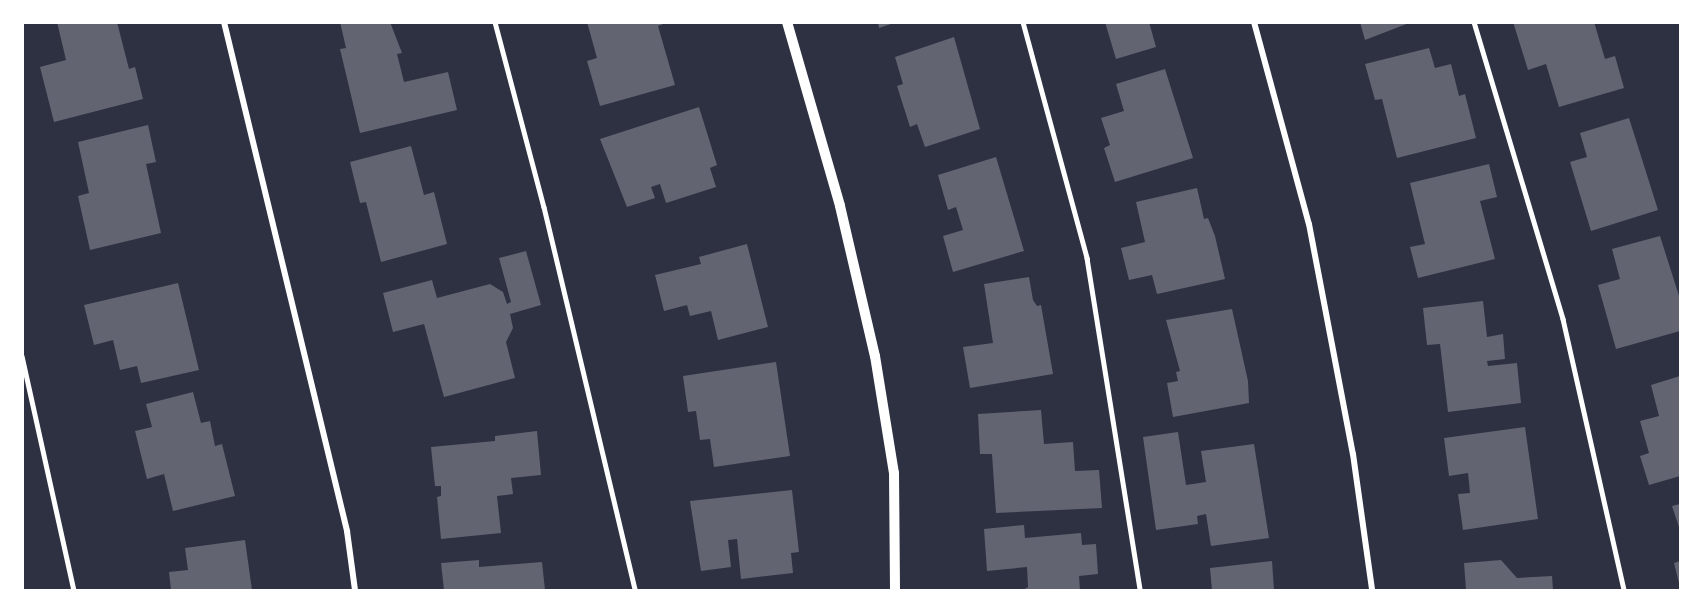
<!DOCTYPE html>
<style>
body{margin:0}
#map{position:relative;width:1703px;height:613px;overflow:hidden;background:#2d3142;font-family:"Sofia Sans Condensed",sans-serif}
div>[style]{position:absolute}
.building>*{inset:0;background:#626471}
.service>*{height:4.5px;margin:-2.25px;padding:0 2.25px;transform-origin:2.25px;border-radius:2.25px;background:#fff}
.minor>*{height:6px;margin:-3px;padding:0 3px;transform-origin:3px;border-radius:3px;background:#fff}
.tertiary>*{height:10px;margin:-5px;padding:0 5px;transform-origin:5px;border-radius:5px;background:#fff}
span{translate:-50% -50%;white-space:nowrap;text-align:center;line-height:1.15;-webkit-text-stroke:6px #fff;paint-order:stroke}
.frame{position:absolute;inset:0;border:24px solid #fff;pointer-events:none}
</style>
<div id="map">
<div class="building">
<div style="clip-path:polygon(57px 22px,117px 22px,129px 69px,135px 67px,143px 99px,54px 122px,40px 67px,66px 60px)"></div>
<div style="clip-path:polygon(340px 22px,390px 22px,402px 53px,397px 54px,404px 82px,448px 72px,457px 110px,360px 133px,340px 49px,346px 48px)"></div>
<div style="clip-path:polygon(587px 22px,668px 22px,658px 26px,675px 85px,600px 106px,587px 61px,597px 58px)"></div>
<div style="clip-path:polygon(878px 22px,894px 22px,894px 23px,879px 28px)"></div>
<div style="clip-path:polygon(1105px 22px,1149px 22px,1156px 47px,1116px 59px)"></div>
<div style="clip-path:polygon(1360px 22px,1409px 22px,1409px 23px,1365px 40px)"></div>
<div style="clip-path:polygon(1513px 22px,1594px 22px,1605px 59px,1615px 56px,1624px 88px,1559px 107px,1546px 64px,1528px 70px)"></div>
<div style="clip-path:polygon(954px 37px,980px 129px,925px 147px,917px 124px,910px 127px,897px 86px,903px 84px,895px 57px)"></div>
<div style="clip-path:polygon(1429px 48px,1435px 68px,1451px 64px,1459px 96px,1465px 94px,1476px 138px,1397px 158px,1382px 99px,1375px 100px,1365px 64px)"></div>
<div style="clip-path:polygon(1165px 69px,1193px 158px,1115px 182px,1104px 148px,1110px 145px,1101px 118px,1124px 111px,1116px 84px)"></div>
<div style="clip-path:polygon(699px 107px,717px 165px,710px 168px,716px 187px,666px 203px,660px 184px,651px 187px,655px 198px,627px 207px,600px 139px)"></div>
<div style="clip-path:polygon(1629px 118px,1658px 210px,1591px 231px,1570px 162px,1587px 157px,1580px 133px)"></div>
<div style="clip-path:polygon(148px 125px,156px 162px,146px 164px,161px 233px,90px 250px,78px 196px,89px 193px,78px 142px)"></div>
<div style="clip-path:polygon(411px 146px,424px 195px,434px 192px,447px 244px,381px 262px,366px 202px,360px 203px,350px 162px)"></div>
<div style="clip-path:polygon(996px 157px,1024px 251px,953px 272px,943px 236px,963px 230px,956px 207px,948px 210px,938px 175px)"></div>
<div style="clip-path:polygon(1489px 164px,1497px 197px,1480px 201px,1495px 259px,1418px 278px,1410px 247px,1425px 244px,1410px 183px)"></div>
<div style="clip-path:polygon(1197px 188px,1204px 219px,1208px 218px,1215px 236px,1225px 279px,1157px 294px,1152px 275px,1129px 280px,1121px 248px,1145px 242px,1136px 202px)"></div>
<div style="clip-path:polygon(1660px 236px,1680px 299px,1680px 331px,1616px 349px,1598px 285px,1620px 279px,1612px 249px)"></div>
<div style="clip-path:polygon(747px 244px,768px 327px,718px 340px,711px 311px,690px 316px,687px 305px,664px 311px,655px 275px,701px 264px,699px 257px)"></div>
<div style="clip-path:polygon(526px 251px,541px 305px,510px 314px,513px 328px,506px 342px,515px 378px,444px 397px,424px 324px,393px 332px,383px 293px,432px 280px,437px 298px,490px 284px,503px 292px,507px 304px,511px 302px,499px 258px)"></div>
<div style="clip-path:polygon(1029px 277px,1033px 300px,1037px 306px,1041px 305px,1053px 374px,970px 388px,963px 347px,993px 343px,984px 284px)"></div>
<div style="clip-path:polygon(178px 283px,199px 370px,141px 383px,137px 366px,120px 370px,113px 340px,94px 345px,84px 305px)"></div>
<div style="clip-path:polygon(1483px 301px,1487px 337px,1503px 334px,1505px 359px,1487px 361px,1488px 366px,1517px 363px,1521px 403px,1448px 412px,1440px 344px,1427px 345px,1423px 308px)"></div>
<div style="clip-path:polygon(1232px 309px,1248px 381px,1249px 403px,1173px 417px,1167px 383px,1178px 381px,1176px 372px,1180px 371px,1166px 320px)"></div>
<div style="clip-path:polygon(776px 362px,790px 456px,714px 467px,710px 439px,700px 440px,696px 411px,688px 412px,683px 376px)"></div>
<div style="clip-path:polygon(1680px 376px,1680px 476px,1649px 485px,1640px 456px,1649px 453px,1640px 421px,1659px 416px,1651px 385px)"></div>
<div style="clip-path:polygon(193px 392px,201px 423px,210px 421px,215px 446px,222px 444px,235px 496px,173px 511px,164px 474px,147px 479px,135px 431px,152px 427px,146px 404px)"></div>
<div style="clip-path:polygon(1041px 410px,1044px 444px,1073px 442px,1075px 471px,1099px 470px,1102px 508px,996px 513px,992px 454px,980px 454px,978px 414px)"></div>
<div style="clip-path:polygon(1525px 427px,1538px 519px,1463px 530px,1458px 494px,1470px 493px,1468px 473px,1449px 476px,1444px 438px)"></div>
<div style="clip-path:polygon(537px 431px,541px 475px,511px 478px,513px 494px,497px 496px,501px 533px,441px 539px,437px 497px,441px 496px,441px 486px,435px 486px,431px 447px,495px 441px,495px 436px)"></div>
<div style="clip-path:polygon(1178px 432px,1186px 485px,1206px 482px,1201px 451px,1254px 444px,1269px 538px,1211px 546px,1206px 514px,1197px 516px,1198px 524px,1156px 530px,1143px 437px)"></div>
<div style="clip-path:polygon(792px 490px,799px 552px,791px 553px,793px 573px,741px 579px,737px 539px,728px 540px,731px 567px,701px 571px,690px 501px)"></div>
<div style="clip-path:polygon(1680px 504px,1680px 530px,1672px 506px)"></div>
<div style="clip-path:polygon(1024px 525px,1025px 538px,1081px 533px,1082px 545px,1096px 544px,1098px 574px,1079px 576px,1080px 590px,1023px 590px,1028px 587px,1027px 567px,987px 571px,984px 529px)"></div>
<div style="clip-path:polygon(245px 540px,252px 590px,171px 590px,169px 572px,188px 570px,185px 548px)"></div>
<div style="clip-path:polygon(479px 560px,479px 567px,542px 562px,545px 590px,444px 590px,441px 563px)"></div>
<div style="clip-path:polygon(1501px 560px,1517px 578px,1552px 576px,1553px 590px,1466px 590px,1464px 563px)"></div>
<div style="clip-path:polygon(1272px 561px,1274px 590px,1212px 590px,1210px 568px)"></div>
<div style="clip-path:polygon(1680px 561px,1680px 587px,1674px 563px)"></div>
</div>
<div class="service">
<div style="left:495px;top:22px;width:191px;rotate:75.2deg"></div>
<div style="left:544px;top:207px;width:394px;rotate:76.6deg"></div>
<div style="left:1023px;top:22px;width:245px;rotate:74.8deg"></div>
<div style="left:1087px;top:258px;width:336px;rotate:80.9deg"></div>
<div style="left:1474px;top:22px;width:310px;rotate:73.3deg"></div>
<div style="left:1563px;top:319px;width:278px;rotate:77.3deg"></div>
<div style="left:22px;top:356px;width:240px;rotate:77.5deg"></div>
</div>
<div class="minor">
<div style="left:224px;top:22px;width:524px;rotate:76.41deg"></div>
<div style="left:347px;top:531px;width:60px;rotate:82.3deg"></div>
<div style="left:1254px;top:22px;width:209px;rotate:74.8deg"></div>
<div style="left:1309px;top:224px;width:234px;rotate:79.2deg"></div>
<div style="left:1353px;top:454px;width:137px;rotate:82deg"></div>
</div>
<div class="tertiary">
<div style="left:787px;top:22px;width:191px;rotate:73.9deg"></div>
<div style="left:840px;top:206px;width:154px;rotate:76.9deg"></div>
<div style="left:875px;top:356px;width:119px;rotate:80.8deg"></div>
<div style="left:894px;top:473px;width:117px;rotate:89.5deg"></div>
</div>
<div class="frame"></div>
</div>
